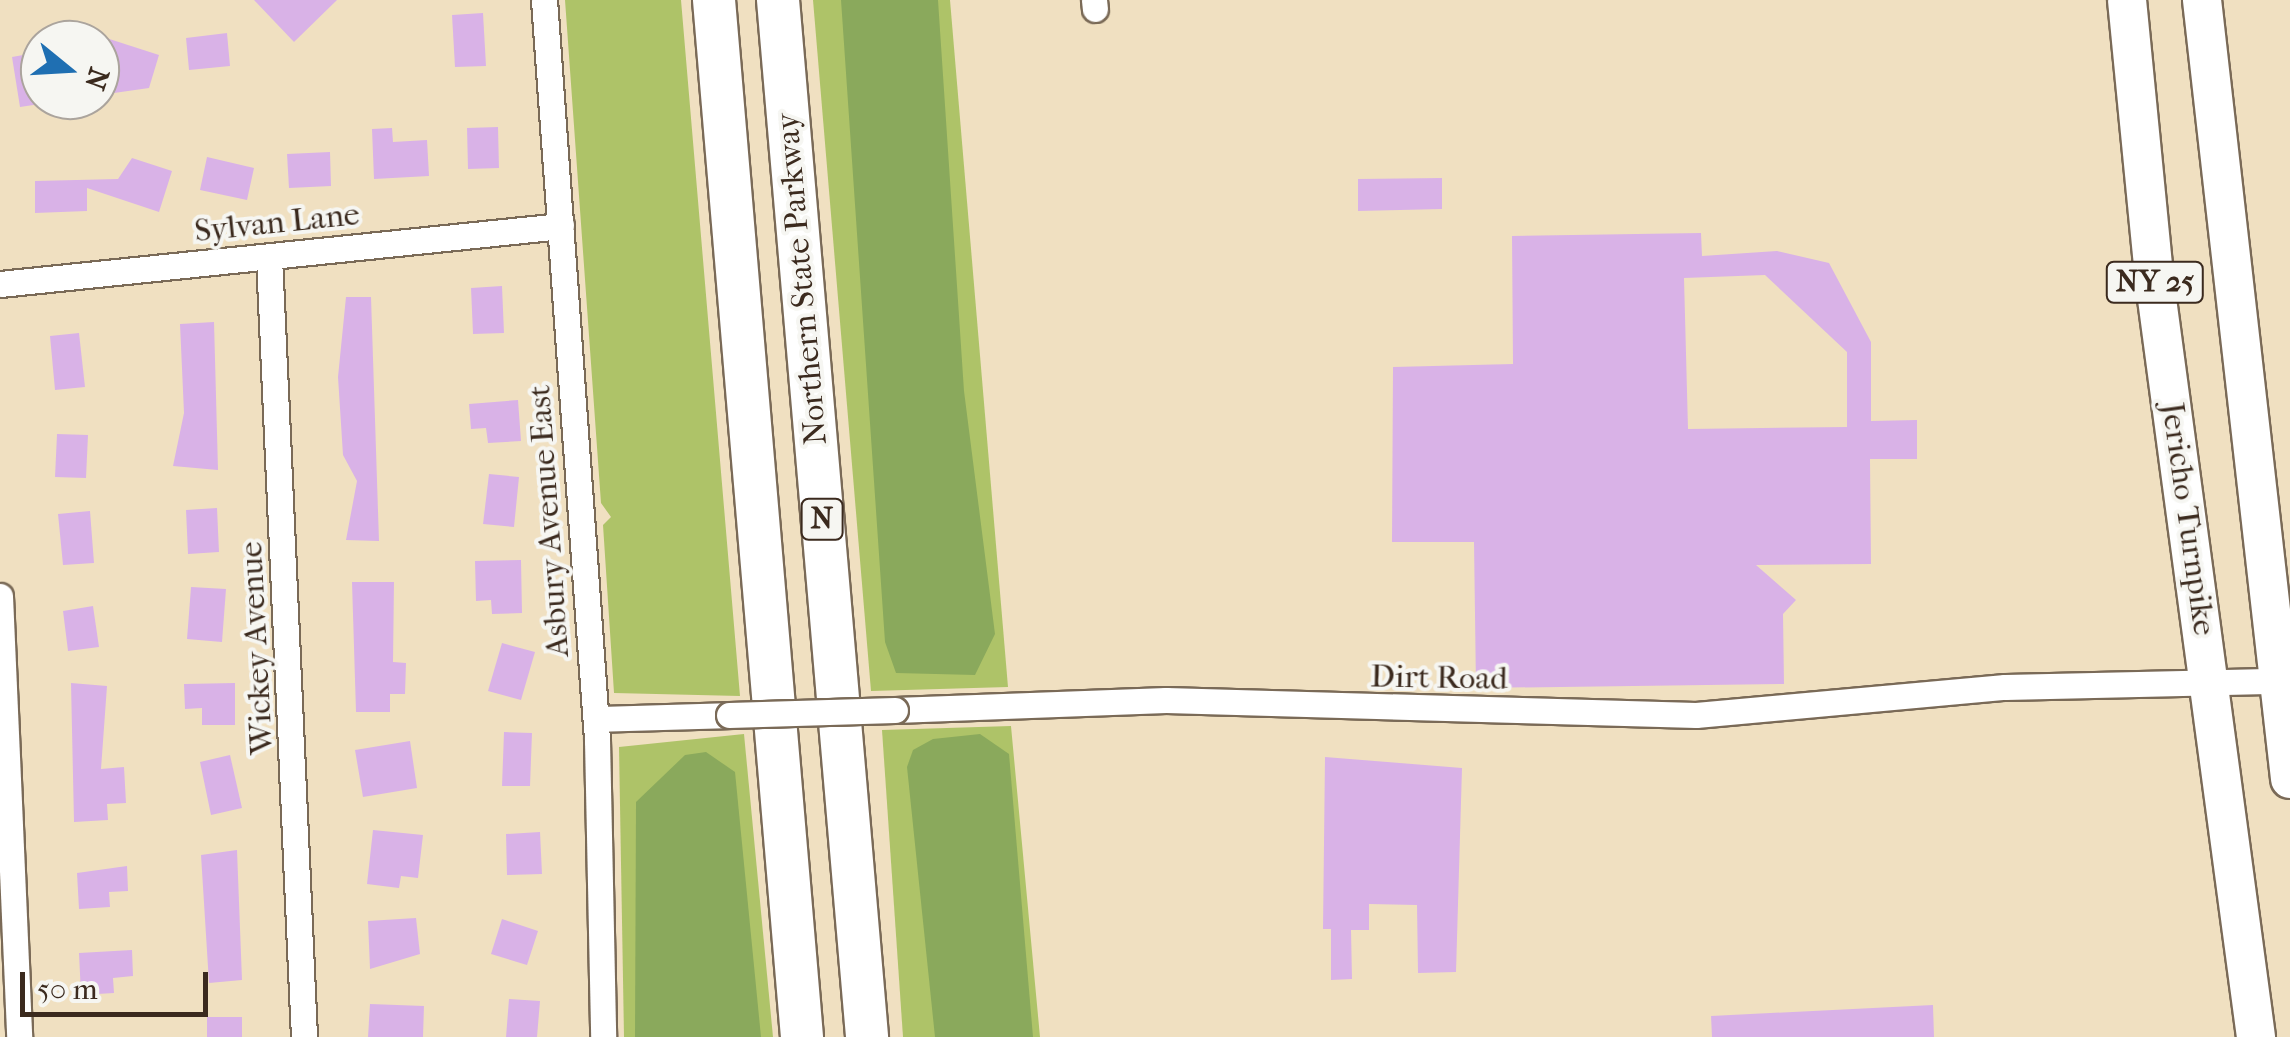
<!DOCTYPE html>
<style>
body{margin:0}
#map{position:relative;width:2290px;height:1037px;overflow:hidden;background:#f0e0c1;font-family:"IM FELL French Canon",serif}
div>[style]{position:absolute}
.green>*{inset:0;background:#aec368}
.forest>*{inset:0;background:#8aa95c}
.building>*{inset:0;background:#d9b2e7}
.roads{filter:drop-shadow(2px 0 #7a6a57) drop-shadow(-2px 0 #7a6a57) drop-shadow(0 2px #7a6a57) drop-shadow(0 -2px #7a6a57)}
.minor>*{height:25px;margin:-12.5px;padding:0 12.5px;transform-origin:12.5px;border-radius:12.5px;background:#fff}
.primary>*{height:38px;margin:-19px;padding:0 19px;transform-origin:19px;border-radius:19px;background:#fff}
.motorway>*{height:42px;margin:-21px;padding:0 21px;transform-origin:21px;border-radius:21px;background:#fff}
.bridges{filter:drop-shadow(2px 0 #7a6a57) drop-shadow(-2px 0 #7a6a57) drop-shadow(0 2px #7a6a57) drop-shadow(0 -2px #7a6a57)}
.minor-bridge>*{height:25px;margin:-12.5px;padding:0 12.5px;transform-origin:12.5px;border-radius:12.5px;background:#fff}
span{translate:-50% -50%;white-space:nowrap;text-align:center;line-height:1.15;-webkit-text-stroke:8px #f6f6f2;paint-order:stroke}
.shield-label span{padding:2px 8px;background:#f6f6f2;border:2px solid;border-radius:8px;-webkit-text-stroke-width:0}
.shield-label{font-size:30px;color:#3b2a1e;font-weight:700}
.street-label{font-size:32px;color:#3b2a1e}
.north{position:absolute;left:20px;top:20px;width:100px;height:100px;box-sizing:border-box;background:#f6f6f2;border:2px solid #aba49d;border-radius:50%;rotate:108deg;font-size:28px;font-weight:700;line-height:40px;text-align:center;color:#3b2a1e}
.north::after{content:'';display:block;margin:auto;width:35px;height:45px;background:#1f6fb2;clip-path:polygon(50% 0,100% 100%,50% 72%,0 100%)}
.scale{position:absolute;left:20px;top:972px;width:188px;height:45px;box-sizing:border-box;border:5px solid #3b2a1e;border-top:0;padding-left:12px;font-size:30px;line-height:35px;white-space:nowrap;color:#3b2a1e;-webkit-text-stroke:8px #f6f6f2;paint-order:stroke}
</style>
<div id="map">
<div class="green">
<div style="clip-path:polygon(565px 0,681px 0,740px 696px,614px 693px,603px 525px,611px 517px,601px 503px)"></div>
<div style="clip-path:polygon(813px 0,950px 0,1008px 687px,871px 691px)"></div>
<div style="clip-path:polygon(1011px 726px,1040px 1037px,903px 1037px,882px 730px)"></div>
<div style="clip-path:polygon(744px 734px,773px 1037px,624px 1037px,619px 747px)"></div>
</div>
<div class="forest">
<div style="clip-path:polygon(841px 0,938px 0,964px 391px,995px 634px,975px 675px,896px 673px,885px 642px)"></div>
<div style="clip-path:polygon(980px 734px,1009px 754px,1033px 1037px,935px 1037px,907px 767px,913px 750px,933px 739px)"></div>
<div style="clip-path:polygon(706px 752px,735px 772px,761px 1037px,635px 1037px,636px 802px,685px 755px)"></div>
</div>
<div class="building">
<div style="clip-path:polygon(254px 0,337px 0,294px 42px)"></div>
<div style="clip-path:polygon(483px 13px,486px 66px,455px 67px,452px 15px)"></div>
<div style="clip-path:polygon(227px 33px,230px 66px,189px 70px,186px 38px)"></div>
<div style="clip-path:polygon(100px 36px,159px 55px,149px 88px,100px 95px)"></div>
<div style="clip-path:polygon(40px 52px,40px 104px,20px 107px,12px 57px)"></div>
<div style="clip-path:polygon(498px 127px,499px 168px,468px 169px,467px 128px)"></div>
<div style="clip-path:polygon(392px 128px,393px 142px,427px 140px,429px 176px,374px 179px,372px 129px)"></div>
<div style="clip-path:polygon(330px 152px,331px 186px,289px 188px,287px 154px)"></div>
<div style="clip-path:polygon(207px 157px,254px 168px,247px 200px,200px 190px)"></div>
<div style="clip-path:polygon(132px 158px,172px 171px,159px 212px,87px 188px,87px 211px,35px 213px,35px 181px,118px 179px)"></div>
<div style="clip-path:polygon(1442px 178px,1442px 209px,1358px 211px,1358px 179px)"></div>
<div style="clip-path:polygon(evenodd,1701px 233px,1702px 256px,1777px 251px,1829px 263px,1871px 342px,1871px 421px,1917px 420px,1917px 459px,1870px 459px,1871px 564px,1756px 565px,1796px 600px,1783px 614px,1784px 684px,1476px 688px,1474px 542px,1392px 542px,1393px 367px,1513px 364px,1512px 236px,1701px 233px,1765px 275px,1847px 352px,1847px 427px,1688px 429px,1684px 278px,1765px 275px)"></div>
<div style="clip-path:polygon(502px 286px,504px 333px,473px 334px,471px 288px)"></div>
<div style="clip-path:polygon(346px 297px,371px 297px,379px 541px,346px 540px,357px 481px,343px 455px,338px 377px)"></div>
<div style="clip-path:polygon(214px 322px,218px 470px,173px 466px,184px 413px,180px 324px)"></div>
<div style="clip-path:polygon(79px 333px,85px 387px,55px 390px,50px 336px)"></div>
<div style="clip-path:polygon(518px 400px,521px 441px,488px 443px,486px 428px,471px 429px,469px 404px)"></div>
<div style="clip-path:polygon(57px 434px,88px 435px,86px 478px,55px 477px)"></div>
<div style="clip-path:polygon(489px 474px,519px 477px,514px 527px,483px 524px)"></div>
<div style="clip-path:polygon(217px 508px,219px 552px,188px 554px,186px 510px)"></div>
<div style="clip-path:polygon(90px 511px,94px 563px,63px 565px,58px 514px)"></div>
<div style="clip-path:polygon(521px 560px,522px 613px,492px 614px,491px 600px,476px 601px,475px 561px)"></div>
<div style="clip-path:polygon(352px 582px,394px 582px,393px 662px,406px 663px,405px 694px,390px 694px,390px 712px,356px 712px)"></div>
<div style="clip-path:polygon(191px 587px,226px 589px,222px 642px,187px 639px)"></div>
<div style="clip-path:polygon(93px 606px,99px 647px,68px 651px,63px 611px)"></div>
<div style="clip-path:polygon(502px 643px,535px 652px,521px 700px,488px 691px)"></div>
<div style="clip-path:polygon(71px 683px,107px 686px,101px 769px,124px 767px,126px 803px,107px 804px,108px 820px,74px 822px)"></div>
<div style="clip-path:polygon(235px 683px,235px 725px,202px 725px,202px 708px,185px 709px,184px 684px)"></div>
<div style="clip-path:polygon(504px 732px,532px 733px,530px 786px,502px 786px)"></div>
<div style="clip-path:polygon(410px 741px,417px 788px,363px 797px,355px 750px)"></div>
<div style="clip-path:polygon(230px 755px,242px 808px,211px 815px,200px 762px)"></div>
<div style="clip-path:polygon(1325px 757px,1462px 768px,1456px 972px,1418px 973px,1417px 905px,1369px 904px,1369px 930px,1351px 930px,1352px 979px,1331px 980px,1331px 929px,1323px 929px)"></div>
<div style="clip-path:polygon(373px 830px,423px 835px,418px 878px,401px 876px,399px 888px,367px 884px)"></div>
<div style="clip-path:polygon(540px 832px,542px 874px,507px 875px,506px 834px)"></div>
<div style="clip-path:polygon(237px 850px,242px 980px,209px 983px,201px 855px)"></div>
<div style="clip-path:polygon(127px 866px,128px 891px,109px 892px,110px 907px,79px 909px,77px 873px)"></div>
<div style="clip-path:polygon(416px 918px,420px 954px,370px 969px,368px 921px)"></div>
<div style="clip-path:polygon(502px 919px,538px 931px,527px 965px,491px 954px)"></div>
<div style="clip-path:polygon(132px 950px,133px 976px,113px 978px,114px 993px,81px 995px,79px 953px)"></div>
<div style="clip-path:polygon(509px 999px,540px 1001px,537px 1037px,506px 1037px)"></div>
<div style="clip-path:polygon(370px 1004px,424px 1006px,423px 1037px,368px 1037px)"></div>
<div style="clip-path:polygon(1933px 1005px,1934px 1037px,1712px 1037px,1711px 1016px)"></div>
<div style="clip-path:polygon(207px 1017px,242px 1017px,242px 1037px,207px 1037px)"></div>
</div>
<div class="roads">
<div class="minor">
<div style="left:544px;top:0;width:742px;rotate:85.9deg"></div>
<div style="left:597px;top:740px;width:297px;rotate:88.8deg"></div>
<div style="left:1094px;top:0;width:9px;rotate:84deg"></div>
<div style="left:269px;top:257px;width:781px;rotate:87.43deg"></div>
<div style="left:0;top:284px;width:564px;rotate:-5.9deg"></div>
<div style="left:0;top:596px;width:441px;rotate:87.5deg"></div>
<div style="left:895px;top:710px;width:271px;rotate:-2.1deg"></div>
<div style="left:1166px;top:700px;width:530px;rotate:1.62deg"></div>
<div style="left:1696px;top:715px;width:310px;rotate:-5.2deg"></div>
<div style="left:2005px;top:687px;width:274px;rotate:-1.3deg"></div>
<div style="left:596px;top:719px;width:133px;rotate:-1.7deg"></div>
</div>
<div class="primary">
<div style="left:2127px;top:0;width:285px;rotate:84.4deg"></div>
<div style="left:2155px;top:284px;width:760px;rotate:82.36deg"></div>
<div style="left:2202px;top:0;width:784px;rotate:83.55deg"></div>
</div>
<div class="motorway">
<div style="left:714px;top:0;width:1041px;rotate:85.15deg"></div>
<div style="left:778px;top:0;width:1041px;rotate:85.09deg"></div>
</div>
</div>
<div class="bridges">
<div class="minor-bridge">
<div style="left:729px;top:715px;width:166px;rotate:-1.7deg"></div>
</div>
</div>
<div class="shield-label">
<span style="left:2155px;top:282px">NY 25</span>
<span style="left:822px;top:519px">N</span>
</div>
<div class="street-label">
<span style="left:277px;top:223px;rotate:-6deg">Sylvan Lane</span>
<span style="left:802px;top:279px;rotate:-95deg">Northern State Parkway</span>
<span style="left:2188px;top:519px;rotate:82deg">Jericho Turnpike</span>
<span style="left:549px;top:521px;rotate:-94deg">Asbury Avenue East</span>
<span style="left:257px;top:648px;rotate:-93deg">Wickey Avenue</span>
<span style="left:1439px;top:678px;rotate:1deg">Dirt Road</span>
</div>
<div class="north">N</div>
<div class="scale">50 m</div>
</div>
